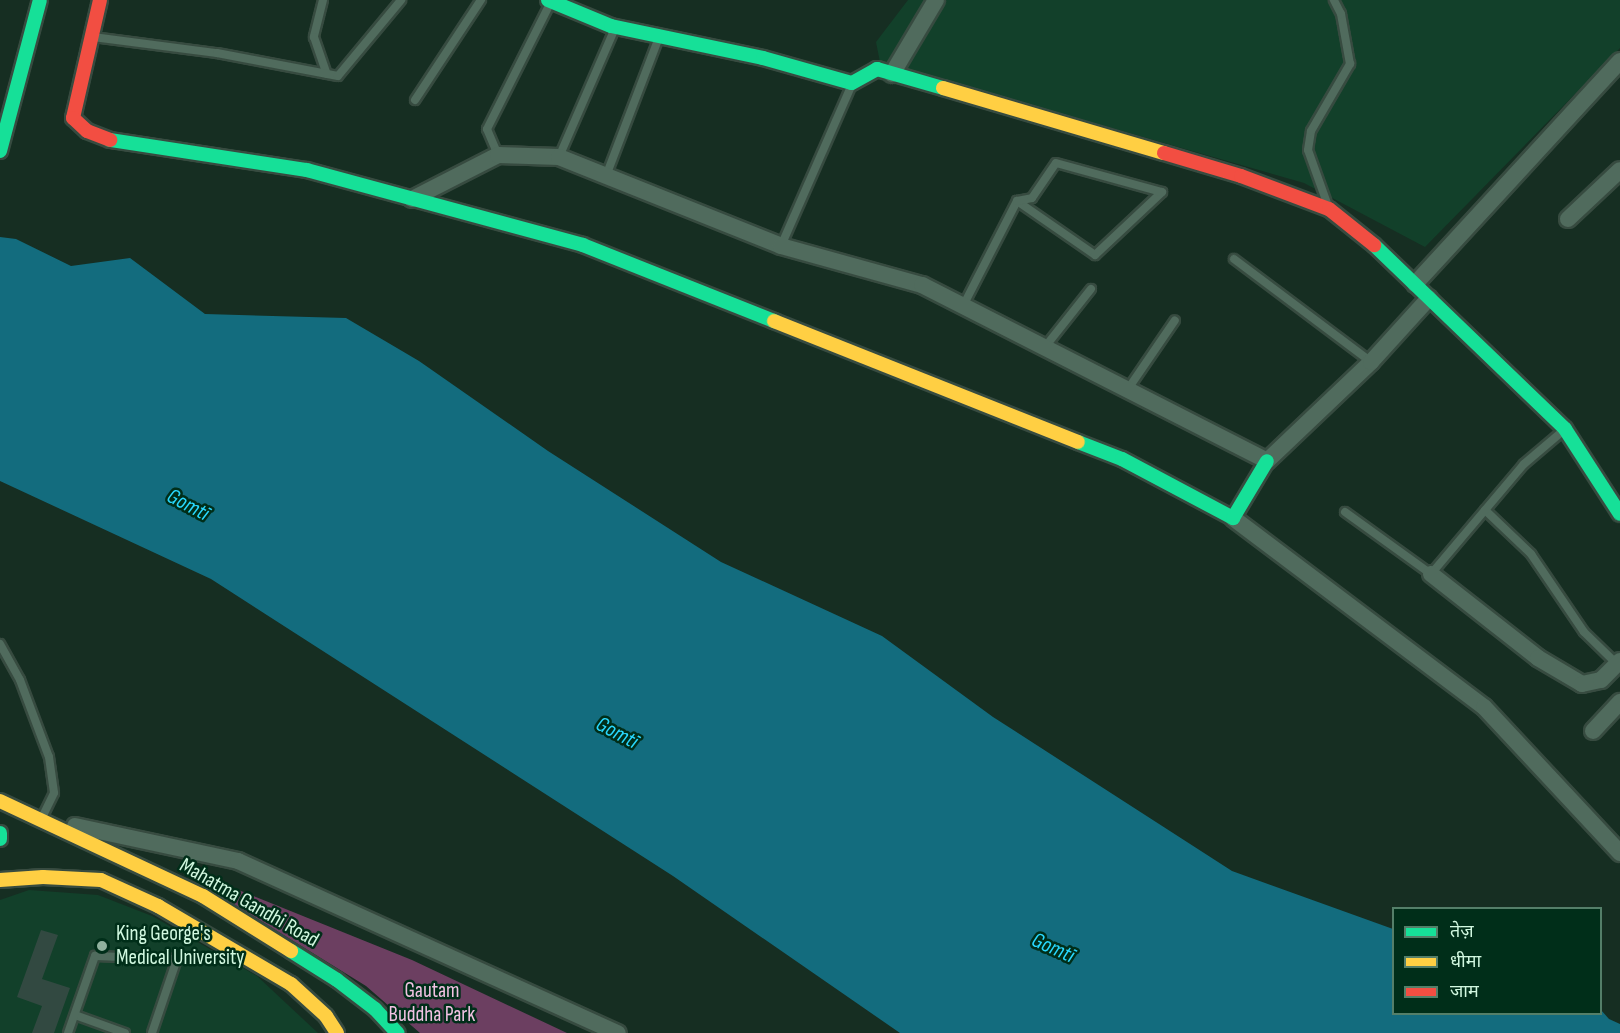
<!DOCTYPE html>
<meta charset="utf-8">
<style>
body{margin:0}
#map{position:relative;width:1620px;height:1033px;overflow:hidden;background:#162e22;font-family:"Sofia Sans Condensed","Noto Sans Devanagari",sans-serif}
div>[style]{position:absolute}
.built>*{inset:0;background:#12402a}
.green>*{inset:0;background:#6c3f61}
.water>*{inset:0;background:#136c7e}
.building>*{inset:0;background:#324941}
.roads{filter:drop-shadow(2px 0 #374b40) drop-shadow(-2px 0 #374b40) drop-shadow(0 2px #374b40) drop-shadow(0 -2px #374b40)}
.lane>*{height:8px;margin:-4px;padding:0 4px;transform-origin:4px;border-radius:4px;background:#506b5d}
.street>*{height:16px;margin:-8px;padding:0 8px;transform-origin:8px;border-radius:8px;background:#506b5d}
.fast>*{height:14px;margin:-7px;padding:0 7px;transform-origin:7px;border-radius:7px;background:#16e098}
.slow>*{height:14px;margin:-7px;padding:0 7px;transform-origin:7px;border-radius:7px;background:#ffcf43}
.jam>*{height:14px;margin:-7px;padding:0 7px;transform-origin:7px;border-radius:7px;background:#f24e42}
.dots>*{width:16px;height:16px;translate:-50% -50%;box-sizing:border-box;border:3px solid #002e19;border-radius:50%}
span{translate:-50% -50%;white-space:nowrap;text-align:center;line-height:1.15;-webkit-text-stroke:5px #002e19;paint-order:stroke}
.street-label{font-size:21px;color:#d1f8e0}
.poi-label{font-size:21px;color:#d1f8e0}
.left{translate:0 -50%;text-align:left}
.park-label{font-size:21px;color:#f2c2e3}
.water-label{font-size:22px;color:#28d8fe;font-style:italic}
.legend{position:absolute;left:1392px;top:907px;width:210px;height:108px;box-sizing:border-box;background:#002e19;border:2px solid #547f69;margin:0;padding:8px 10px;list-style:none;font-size:18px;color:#d1f8e0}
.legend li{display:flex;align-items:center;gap:12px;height:30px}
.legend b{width:30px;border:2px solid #547f69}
</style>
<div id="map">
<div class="built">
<div style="clip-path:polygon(908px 0,1620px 0,1620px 48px,1425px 247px,1304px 183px,880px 62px,876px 42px)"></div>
<div style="clip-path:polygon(29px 890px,98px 895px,152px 916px,257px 976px,318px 1033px,0 1033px,0 900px)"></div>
</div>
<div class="green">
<div style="clip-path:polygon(236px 889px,412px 960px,567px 1033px,420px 1033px,366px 986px,227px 900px)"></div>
</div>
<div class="water">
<div style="clip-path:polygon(0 237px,16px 239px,71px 266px,130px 258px,205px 314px,346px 318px,419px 361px,548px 451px,721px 562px,882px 636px,993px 717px,1232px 871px,1393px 929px,1394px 1014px,1600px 1014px,1601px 1010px,1609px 1019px,1620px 1024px,1620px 1033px,900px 1033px,673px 876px,211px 579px,0 481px)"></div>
</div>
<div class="building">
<div style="clip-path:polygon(41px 930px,58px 935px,42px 979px,70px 988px,54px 1033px,32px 1033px,42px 1006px,17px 997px)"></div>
</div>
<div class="roads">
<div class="lane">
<div style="left:323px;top:0;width:38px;rotate:104deg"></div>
<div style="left:314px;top:37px;width:39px;rotate:71deg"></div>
<div style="left:93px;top:37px;width:125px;rotate:7.4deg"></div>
<div style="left:217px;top:53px;width:123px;rotate:10.8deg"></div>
<div style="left:338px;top:76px;width:99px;rotate:-50.3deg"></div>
<div style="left:415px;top:100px;width:120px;rotate:-56.6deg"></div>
<div style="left:498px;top:155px;width:28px;rotate:-113deg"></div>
<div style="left:487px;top:129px;width:142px;rotate:-63.3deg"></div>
<div style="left:559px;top:157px;width:141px;rotate:-66.5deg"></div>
<div style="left:606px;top:176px;width:149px;rotate:-69.1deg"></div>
<div style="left:1017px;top:201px;width:95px;rotate:34.7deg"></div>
<div style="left:1095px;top:255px;width:92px;rotate:-43.2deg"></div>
<div style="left:1327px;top:203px;width:56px;rotate:-109.7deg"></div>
<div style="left:1308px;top:150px;width:19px;rotate:-81deg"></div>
<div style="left:1311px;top:131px;width:78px;rotate:-59.8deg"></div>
<div style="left:1350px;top:64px;width:51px;rotate:-100.2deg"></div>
<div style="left:1341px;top:14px;width:16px;rotate:-117deg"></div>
<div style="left:781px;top:246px;width:177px;rotate:-66.3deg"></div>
<div style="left:1234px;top:259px;width:171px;rotate:36.9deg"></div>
<div style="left:963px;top:306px;width:118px;rotate:-62.8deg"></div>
<div style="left:1017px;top:201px;width:15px;rotate:-11deg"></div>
<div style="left:1032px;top:198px;width:42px;rotate:-55.6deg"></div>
<div style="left:1056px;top:163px;width:110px;rotate:15.3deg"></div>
<div style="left:1045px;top:347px;width:74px;rotate:-51.6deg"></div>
<div style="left:1128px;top:389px;width:83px;rotate:-55.7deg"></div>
<div style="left:1485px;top:510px;width:64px;rotate:43.7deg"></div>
<div style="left:1531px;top:554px;width:94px;rotate:55.8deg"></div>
<div style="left:1584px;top:632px;width:46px;rotate:44.1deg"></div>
<div style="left:1345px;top:512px;width:106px;rotate:35.8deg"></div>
<div style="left:1431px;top:574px;width:144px;rotate:-49.8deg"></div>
<div style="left:1524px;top:464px;width:52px;rotate:-40.4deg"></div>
<div style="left:0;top:644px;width:41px;rotate:60.9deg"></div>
<div style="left:20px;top:680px;width:82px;rotate:69.4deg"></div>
<div style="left:49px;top:757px;width:36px;rotate:82deg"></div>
<div style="left:54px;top:793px;width:25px;rotate:116deg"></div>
<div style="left:75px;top:1015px;width:53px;rotate:19.8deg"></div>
<div style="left:68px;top:1033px;width:82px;rotate:-70.7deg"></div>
<div style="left:95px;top:956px;width:82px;rotate:2.1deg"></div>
<div style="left:177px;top:959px;width:78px;rotate:108.7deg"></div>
</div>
<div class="street">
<div style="left:892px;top:74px;width:86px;rotate:-59.3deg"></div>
<div style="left:412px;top:199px;width:97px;rotate:-27.1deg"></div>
<div style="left:498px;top:155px;width:61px;rotate:1.9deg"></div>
<div style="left:559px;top:157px;width:239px;rotate:21.8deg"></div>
<div style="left:781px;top:246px;width:146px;rotate:15.5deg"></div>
<div style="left:922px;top:285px;width:387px;rotate:27deg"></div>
<div style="left:1267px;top:461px;width:144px;rotate:-43.6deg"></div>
<div style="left:1371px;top:362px;width:86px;rotate:-47.8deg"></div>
<div style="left:1568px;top:219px;width:71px;rotate:-43.3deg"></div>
<div style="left:1415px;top:284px;width:303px;rotate:-47.4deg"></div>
<div style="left:1233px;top:518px;width:314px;rotate:37deg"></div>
<div style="left:1484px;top:707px;width:200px;rotate:47deg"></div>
<div style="left:1431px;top:574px;width:136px;rotate:38.1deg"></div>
<div style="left:1538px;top:658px;width:51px;rotate:30.6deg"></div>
<div style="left:1582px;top:684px;width:19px;rotate:-12deg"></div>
<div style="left:1601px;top:680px;width:27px;rotate:-45deg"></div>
<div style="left:1593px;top:731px;width:40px;rotate:-47deg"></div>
<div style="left:75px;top:826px;width:167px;rotate:12.1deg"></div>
<div style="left:238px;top:861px;width:417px;rotate:24.4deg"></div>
</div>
<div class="fast">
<div style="left:548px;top:0;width:68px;rotate:22.4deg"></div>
<div style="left:611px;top:26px;width:155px;rotate:11.9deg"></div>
<div style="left:763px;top:58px;width:92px;rotate:15.7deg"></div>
<div style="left:852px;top:83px;width:29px;rotate:-29deg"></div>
<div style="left:877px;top:69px;width:69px;rotate:16.1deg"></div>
<div style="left:110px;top:140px;width:199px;rotate:8.7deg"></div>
<div style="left:307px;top:170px;width:286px;rotate:15.2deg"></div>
<div style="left:583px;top:245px;width:206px;rotate:21.7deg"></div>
<div style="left:0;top:151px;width:156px;rotate:-75.2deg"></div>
<div style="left:1374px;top:245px;width:265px;rotate:43.9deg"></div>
<div style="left:1565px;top:429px;width:101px;rotate:57.1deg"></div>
<div style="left:1078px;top:442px;width:47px;rotate:21.1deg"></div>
<div style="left:1122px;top:459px;width:126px;rotate:28deg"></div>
<div style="left:1233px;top:518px;width:66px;rotate:-59.2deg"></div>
<div style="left:0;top:833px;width:6px;rotate:90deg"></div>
<div style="left:291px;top:951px;width:54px;rotate:32.2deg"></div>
<div style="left:337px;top:980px;width:48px;rotate:37.3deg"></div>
<div style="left:375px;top:1009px;width:33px;rotate:47deg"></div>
</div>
<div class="slow">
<div style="left:943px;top:88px;width:230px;rotate:16.4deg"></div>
<div style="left:774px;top:321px;width:327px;rotate:21.7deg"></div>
<div style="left:0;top:801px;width:224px;rotate:25.1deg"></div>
<div style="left:203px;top:896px;width:104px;rotate:32deg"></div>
<div style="left:0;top:880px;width:43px;rotate:-4deg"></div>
<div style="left:43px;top:877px;width:58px;rotate:3deg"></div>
<div style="left:101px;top:880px;width:63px;rotate:24.5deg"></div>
<div style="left:158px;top:906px;width:154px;rotate:30.4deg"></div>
<div style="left:291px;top:984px;width:47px;rotate:42.4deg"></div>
<div style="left:326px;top:1016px;width:20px;rotate:57deg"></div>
</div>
<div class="jam">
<div style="left:100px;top:0;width:121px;rotate:102.9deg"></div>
<div style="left:73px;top:118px;width:19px;rotate:43deg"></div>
<div style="left:87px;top:131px;width:25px;rotate:21deg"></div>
<div style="left:1164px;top:153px;width:80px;rotate:16.6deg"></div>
<div style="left:1241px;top:176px;width:94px;rotate:20.6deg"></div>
<div style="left:1329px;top:209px;width:58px;rotate:38.7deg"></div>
</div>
</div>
<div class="dots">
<div style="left:102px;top:946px;background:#90b19e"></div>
</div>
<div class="street-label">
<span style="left:249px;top:903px;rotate:30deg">Mahatma Gandhi Road</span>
</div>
<div class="poi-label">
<span class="left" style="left:116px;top:946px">King George's<br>Medical University</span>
</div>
<div class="park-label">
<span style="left:432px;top:1003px">Gautam<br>Buddha Park</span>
</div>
<div class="water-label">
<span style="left:188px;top:505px;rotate:28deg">Gomtī</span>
<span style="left:617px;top:733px;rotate:28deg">Gomtī</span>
<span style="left:1053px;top:948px;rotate:24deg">Gomtī</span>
</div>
<ul class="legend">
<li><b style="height:8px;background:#16e098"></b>तेज़</li>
<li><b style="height:8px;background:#ffcf43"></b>धीमा</li>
<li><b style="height:8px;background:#f24e42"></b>जाम</li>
</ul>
</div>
